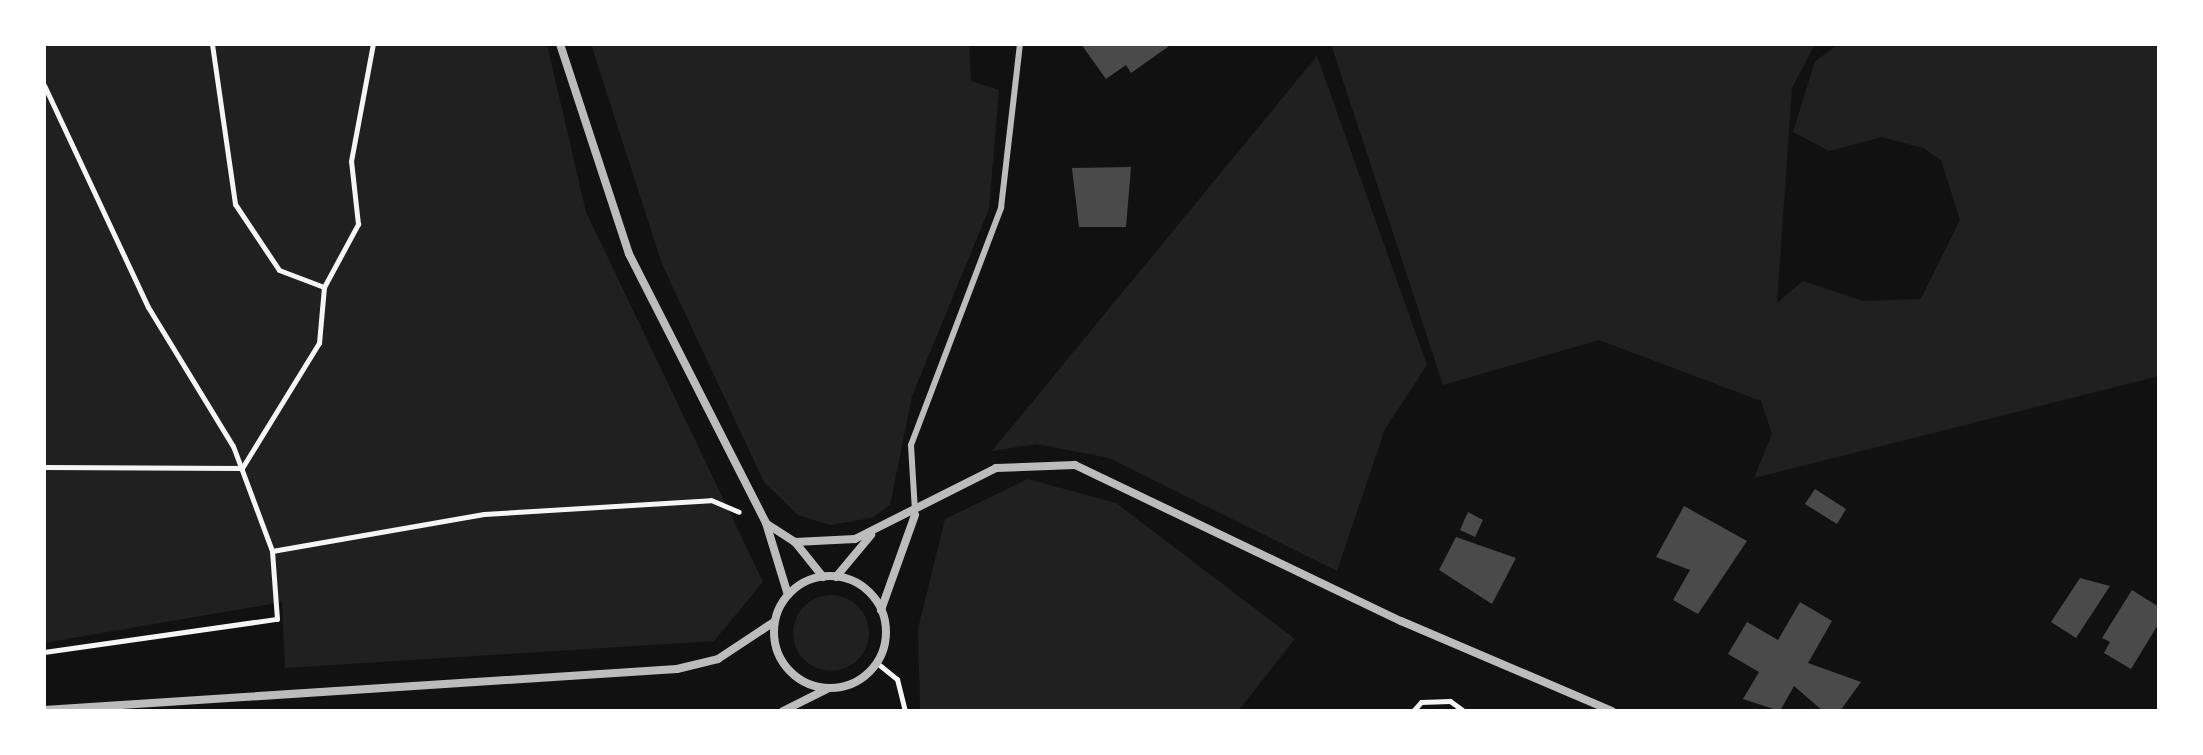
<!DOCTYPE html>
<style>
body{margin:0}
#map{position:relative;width:2203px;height:755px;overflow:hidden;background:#111;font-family:Arial,sans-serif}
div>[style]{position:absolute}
.green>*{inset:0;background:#202020}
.round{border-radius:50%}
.building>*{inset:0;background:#4a4a4a}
.path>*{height:5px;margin:-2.5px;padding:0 2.5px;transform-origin:2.5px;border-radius:2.5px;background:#f5f5f5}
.service>*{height:6px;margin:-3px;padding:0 3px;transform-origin:3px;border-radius:3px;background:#bcbcbc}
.minor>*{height:8px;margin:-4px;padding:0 4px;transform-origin:4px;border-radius:4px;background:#bcbcbc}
.minor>.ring{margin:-4px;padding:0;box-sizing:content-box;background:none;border:8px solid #bcbcbc;border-radius:50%}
span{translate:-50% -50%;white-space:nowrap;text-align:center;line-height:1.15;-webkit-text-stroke:6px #fff;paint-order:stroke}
.frame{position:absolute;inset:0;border:46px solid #fff;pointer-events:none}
</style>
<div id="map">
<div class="green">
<div style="clip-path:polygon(44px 44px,547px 44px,586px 212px,763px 582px,714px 641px,285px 668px,282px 602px,44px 643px)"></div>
<div style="clip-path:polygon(591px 44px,969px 44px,971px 81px,999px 90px,989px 209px,912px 396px,890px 505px,872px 518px,830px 525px,798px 515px,764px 482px,662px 264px)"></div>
<div style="clip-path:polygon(1331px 44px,1815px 44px,1792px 88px,1777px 303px,1803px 281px,1863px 301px,1921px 299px,1960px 220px,1941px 160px,1923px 148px,1882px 137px,1829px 151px,1793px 132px,1815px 61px,1839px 44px,2159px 44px,2159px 376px,1754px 478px,1772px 434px,1761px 401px,1599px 340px,1443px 385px)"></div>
<div style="clip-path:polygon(1317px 56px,1427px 365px,1385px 429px,1337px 571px,1109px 458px,1037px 444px,992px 451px)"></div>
<div style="clip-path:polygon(1028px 479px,1116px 503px,1295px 639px,1238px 711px,920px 711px,918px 629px,945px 519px)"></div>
<div class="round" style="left:793px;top:595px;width:76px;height:76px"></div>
</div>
<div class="building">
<div style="clip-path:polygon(1081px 44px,1172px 44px,1131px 73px,1126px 65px,1106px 79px)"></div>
<div style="clip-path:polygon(1131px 167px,1126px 227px,1079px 227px,1072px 168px)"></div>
<div style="clip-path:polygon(1815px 489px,1846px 509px,1837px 524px,1805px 504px)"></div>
<div style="clip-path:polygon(1684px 506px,1747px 541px,1698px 614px,1673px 600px,1690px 570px,1656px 557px)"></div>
<div style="clip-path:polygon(1468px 512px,1483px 520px,1475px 537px,1460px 530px)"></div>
<div style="clip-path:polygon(1456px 537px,1516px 558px,1492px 604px,1439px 570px)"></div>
<div style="clip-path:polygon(2080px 578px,2110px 586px,2076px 638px,2051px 622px)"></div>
<div style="clip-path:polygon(2132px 590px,2159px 607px,2159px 623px,2131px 669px,2104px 653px,2110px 642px,2102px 638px)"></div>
<div style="clip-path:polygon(1800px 602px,1832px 621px,1808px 663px,1861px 682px,1840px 711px,1823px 711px,1794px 686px,1780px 711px,1743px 699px,1759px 672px,1728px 654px,1747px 622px,1778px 640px)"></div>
</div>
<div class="path">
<div style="left:212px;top:44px;width:162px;rotate:81.8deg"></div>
<div style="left:235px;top:204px;width:79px;rotate:56.3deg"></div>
<div style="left:279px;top:270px;width:48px;rotate:20.7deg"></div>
<div style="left:324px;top:287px;width:72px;rotate:-61.6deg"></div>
<div style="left:358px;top:224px;width:63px;rotate:-96.3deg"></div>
<div style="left:351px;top:161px;width:119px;rotate:-79.4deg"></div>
<div style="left:44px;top:85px;width:245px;rotate:64.9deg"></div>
<div style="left:148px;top:307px;width:163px;rotate:58.6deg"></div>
<div style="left:233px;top:446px;width:112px;rotate:69.6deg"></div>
<div style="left:44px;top:467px;width:198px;rotate:0.3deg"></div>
<div style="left:242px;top:468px;width:147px;rotate:-58.4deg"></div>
<div style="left:319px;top:343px;width:56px;rotate:-84.9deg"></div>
<div style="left:44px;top:652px;width:235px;rotate:-8.1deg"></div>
<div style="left:277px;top:619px;width:68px;rotate:-94.2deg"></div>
<div style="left:272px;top:551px;width:215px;rotate:-9.9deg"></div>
<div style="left:484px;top:514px;width:227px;rotate:-3.5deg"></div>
<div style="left:711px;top:500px;width:30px;rotate:23deg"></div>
<div style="left:877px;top:663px;width:26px;rotate:39deg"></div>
<div style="left:897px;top:679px;width:33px;rotate:76deg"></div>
<div style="left:1413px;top:711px;width:12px;rotate:-48deg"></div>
<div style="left:1421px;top:702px;width:29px;rotate:-2deg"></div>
<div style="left:1450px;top:701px;width:17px;rotate:36deg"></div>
</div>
<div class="service">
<div style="left:915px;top:511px;width:66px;rotate:-93.5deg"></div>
<div style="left:911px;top:445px;width:254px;rotate:-69.2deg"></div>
<div style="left:1001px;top:208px;width:165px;rotate:-83.4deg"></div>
</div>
<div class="minor">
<div style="left:560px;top:44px;width:221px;rotate:71.8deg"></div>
<div style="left:629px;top:254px;width:302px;rotate:63deg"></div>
<div style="left:766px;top:523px;width:75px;rotate:73deg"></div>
<div style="left:767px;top:524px;width:33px;rotate:33deg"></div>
<div style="left:795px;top:542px;width:45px;rotate:51.3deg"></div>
<div style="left:795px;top:542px;width:60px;rotate:-2.9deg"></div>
<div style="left:855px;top:539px;width:158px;rotate:-26.7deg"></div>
<div style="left:996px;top:468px;width:79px;rotate:-2.2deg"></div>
<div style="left:1075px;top:465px;width:361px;rotate:25.6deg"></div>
<div style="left:1401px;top:621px;width:229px;rotate:23.1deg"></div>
<div class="ring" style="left:774px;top:576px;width:104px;height:104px"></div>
<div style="left:836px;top:577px;width:55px;rotate:-50.2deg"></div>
<div style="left:881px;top:610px;width:101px;rotate:-70.3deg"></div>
<div style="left:44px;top:710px;width:634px;rotate:-3.71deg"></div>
<div style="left:677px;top:669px;width:42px;rotate:-13.7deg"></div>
<div style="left:718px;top:659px;width:67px;rotate:-33.5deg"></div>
<div style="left:783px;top:711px;width:49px;rotate:-26.6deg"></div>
</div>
<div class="frame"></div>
</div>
